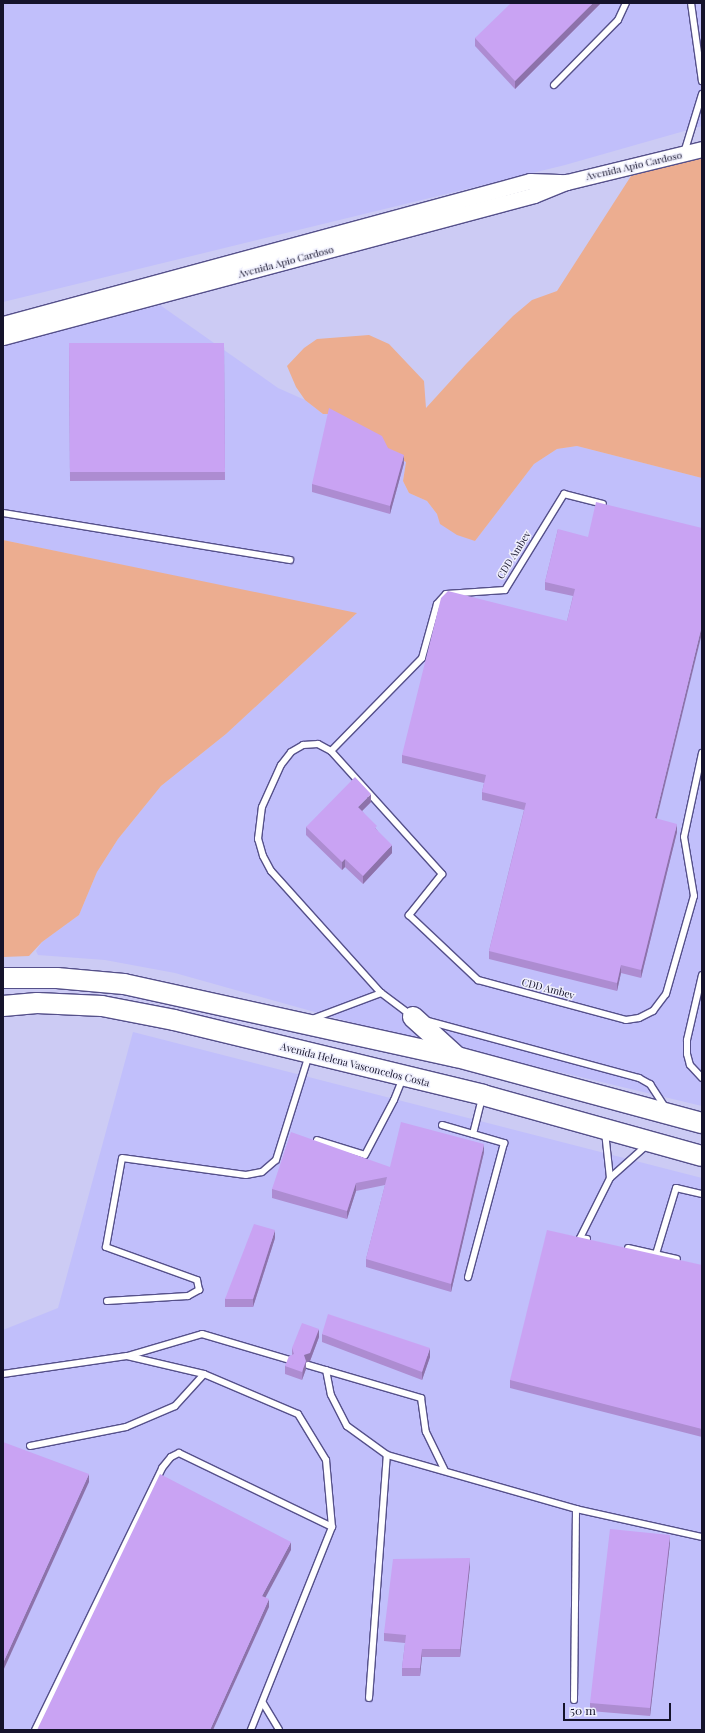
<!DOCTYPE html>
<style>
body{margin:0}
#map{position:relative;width:705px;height:1733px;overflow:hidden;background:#cccbf4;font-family:"Playfair Display",serif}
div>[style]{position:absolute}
.built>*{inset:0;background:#c1bffb}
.green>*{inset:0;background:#ecad90}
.roads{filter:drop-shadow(1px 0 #55508a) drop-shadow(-1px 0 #55508a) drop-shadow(0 1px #55508a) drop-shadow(0 -1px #55508a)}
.service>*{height:6px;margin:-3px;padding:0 3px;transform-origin:3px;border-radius:3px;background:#fff}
.tertiary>*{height:15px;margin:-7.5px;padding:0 7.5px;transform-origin:7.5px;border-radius:7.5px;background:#fff}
.trunk>*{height:20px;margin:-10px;padding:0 10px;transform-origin:10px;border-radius:10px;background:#fff}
.wall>*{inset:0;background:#ad8cd1}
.shaded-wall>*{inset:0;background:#8d72aa}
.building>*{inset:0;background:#c9a3f3}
span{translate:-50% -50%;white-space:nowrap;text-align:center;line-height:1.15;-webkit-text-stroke:3px #efeffd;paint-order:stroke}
.street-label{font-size:10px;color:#15132b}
.frame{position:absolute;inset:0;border:4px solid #15132b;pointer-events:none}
.scale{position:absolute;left:563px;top:1703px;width:108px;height:18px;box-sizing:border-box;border:2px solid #15132b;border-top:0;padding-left:5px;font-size:12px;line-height:14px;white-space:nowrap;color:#15132b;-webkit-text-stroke:3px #efeffd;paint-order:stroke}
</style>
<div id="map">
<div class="built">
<div style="clip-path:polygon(3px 3px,702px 3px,702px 126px,565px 165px,3px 302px)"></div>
<div style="clip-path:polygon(160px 305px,278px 388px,305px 400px,323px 414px,329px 414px,389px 454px,406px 462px,403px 481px,409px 493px,427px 501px,437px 514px,475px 541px,534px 464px,557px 449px,577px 446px,702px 478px,702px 1106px,354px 1023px,175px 973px,105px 960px,38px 955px,36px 951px,42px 942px,79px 915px,97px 872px,118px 839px,161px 786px,226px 734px,356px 614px,3px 540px,3px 346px)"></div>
<div style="clip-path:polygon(133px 1032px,702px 1178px,702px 1730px,3px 1730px,3px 1330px,58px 1308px)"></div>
</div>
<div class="green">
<div style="clip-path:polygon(702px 156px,702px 478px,577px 446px,557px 449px,534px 464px,475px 541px,457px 535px,440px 524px,437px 514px,427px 501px,409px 493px,403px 481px,406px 462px,389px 454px,329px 414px,323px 414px,305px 400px,296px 387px,287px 366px,304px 348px,317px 339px,369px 335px,389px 344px,424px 381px,426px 408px,466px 364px,513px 316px,532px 300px,557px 291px,631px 176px)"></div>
<div style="clip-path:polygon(3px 540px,357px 613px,226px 734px,161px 786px,118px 839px,97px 872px,79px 915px,42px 942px,29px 956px,3px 957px)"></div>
</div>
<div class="roads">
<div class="service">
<div style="left:691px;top:3px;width:79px;rotate:82deg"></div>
<div style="left:554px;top:85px;width:91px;rotate:-45.4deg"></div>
<div style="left:618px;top:20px;width:19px;rotate:-65deg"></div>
<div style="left:684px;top:153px;width:62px;rotate:-73deg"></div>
<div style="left:3px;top:513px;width:291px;rotate:9.3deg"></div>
<div style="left:331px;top:751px;width:166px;rotate:47.9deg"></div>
<div style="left:442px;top:874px;width:53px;rotate:128.8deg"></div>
<div style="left:409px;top:915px;width:95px;rotate:43.3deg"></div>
<div style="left:478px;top:980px;width:153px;rotate:15.1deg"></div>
<div style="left:626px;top:1020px;width:13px;rotate:-9deg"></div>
<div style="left:639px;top:1018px;width:16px;rotate:-27deg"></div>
<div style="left:653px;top:1011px;width:21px;rotate:-53deg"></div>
<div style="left:666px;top:994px;width:102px;rotate:-74.1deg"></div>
<div style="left:694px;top:896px;width:60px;rotate:-99.6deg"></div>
<div style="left:684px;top:837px;width:86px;rotate:-77.9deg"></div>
<div style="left:702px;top:975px;width:67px;rotate:103deg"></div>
<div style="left:687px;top:1040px;width:14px;rotate:90deg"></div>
<div style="left:687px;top:1054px;width:11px;rotate:75deg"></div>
<div style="left:690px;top:1065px;width:18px;rotate:47deg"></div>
<div style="left:412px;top:1016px;width:39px;rotate:-143deg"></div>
<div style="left:381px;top:993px;width:164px;rotate:-132deg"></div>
<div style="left:271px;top:871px;width:17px;rotate:-118deg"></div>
<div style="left:263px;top:856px;width:18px;rotate:-106deg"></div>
<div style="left:258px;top:839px;width:32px;rotate:-83deg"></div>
<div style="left:262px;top:807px;width:46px;rotate:-65.7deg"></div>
<div style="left:281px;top:765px;width:16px;rotate:-52deg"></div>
<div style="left:291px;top:752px;width:14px;rotate:-30deg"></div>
<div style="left:303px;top:745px;width:15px;rotate:-4deg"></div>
<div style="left:318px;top:744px;width:15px;rotate:28deg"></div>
<div style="left:331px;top:751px;width:130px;rotate:-45.6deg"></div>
<div style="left:422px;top:658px;width:56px;rotate:-74.5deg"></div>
<div style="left:437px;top:604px;width:13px;rotate:-48deg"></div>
<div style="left:446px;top:594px;width:59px;rotate:-3.9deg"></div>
<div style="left:505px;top:590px;width:113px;rotate:-58.4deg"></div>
<div style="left:564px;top:494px;width:40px;rotate:14.4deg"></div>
<div style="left:312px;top:1019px;width:74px;rotate:-20.6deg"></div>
<div style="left:428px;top:1021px;width:219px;rotate:15.1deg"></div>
<div style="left:639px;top:1078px;width:13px;rotate:29deg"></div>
<div style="left:650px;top:1084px;width:30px;rotate:57deg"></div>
<div style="left:442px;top:1125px;width:65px;rotate:16.2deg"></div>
<div style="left:504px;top:1143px;width:139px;rotate:105deg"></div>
<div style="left:605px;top:1132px;width:46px;rotate:83.8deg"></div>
<div style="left:473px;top:1134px;width:38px;rotate:-76deg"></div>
<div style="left:317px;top:1140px;width:50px;rotate:17.4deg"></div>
<div style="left:365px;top:1155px;width:62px;rotate:-62.2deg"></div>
<div style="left:394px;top:1100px;width:24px;rotate:-68deg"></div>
<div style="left:587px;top:1239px;width:7px;rotate:-172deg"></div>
<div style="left:580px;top:1238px;width:67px;rotate:-63.4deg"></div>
<div style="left:610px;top:1178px;width:51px;rotate:-41.8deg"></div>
<div style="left:628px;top:1248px;width:50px;rotate:12.7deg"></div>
<div style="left:656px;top:1254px;width:69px;rotate:-73.1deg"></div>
<div style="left:676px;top:1188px;width:27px;rotate:13deg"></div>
<div style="left:107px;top:1301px;width:81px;rotate:-3.5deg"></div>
<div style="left:188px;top:1296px;width:13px;rotate:-29deg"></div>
<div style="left:199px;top:1290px;width:10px;rotate:-101deg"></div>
<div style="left:197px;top:1280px;width:97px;rotate:-160.1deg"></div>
<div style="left:106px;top:1247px;width:90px;rotate:-79.8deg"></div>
<div style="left:122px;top:1158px;width:125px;rotate:7.8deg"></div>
<div style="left:246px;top:1175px;width:16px;rotate:-11deg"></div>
<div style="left:262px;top:1172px;width:18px;rotate:-41deg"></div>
<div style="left:276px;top:1160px;width:110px;rotate:-72.6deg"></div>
<div style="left:128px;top:1356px;width:77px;rotate:-16.6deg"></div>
<div style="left:202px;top:1334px;width:92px;rotate:16.5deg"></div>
<div style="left:308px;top:1365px;width:118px;rotate:16.3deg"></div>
<div style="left:421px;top:1398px;width:34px;rotate:82deg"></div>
<div style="left:426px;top:1432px;width:43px;rotate:64deg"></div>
<div style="left:326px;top:1370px;width:25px;rotate:79deg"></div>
<div style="left:331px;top:1395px;width:35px;rotate:63deg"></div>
<div style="left:347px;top:1426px;width:49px;rotate:35.9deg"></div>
<div style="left:387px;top:1455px;width:197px;rotate:15.9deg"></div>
<div style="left:576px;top:1509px;width:129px;rotate:12.5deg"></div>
<div style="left:3px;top:1374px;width:125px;rotate:-8.3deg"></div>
<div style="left:127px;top:1356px;width:79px;rotate:13.2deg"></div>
<div style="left:204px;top:1374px;width:102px;rotate:23.1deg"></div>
<div style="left:298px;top:1414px;width:54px;rotate:58.7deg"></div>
<div style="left:326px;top:1460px;width:67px;rotate:84.9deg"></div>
<div style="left:332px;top:1527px;width:219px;rotate:111.8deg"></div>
<div style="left:30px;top:1446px;width:98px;rotate:-11.2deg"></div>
<div style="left:126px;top:1427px;width:53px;rotate:-23.2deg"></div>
<div style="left:175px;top:1406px;width:43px;rotate:-47.8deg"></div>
<div style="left:369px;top:1698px;width:244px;rotate:-85.8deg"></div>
<div style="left:574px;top:1700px;width:191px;rotate:-89.4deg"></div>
<div style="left:263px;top:1703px;width:31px;rotate:59deg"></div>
<div style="left:35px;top:1730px;width:291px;rotate:-64.1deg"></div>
<div style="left:162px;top:1468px;width:14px;rotate:-51deg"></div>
<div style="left:171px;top:1457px;width:9px;rotate:-27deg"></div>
<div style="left:179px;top:1453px;width:170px;rotate:25.8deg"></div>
</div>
<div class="tertiary">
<div style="left:3px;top:324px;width:546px;rotate:-15.18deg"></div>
<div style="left:530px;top:181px;width:36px;rotate:2deg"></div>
<div style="left:3px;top:337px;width:550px;rotate:-14.97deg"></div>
<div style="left:534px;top:195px;width:35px;rotate:-22deg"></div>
<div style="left:567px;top:182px;width:139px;rotate:-13.7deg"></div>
</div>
<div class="trunk">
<div style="left:3px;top:978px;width:54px"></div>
<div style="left:57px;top:978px;width:67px;rotate:5.1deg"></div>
<div style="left:124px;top:984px;width:341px;rotate:12.4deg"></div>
<div style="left:457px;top:1057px;width:254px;rotate:15.1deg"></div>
<div style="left:3px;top:1006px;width:34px;rotate:-5deg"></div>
<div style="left:37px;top:1003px;width:65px;rotate:2.6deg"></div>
<div style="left:102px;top:1006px;width:73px;rotate:11deg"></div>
<div style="left:174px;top:1020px;width:318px;rotate:13.6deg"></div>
<div style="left:483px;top:1095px;width:227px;rotate:15.6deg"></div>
<div style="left:413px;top:1017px;width:59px;rotate:42.3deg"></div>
</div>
</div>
<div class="wall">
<div style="clip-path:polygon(601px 3px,515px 89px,475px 46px,475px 38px)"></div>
<div style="clip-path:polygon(69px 343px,224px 343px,225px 480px,70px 481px)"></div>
<div style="clip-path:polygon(388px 448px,404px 463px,390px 514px,312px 492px,312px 484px)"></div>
<div style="clip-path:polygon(558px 529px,657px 819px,677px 832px,641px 978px,621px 973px,617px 991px,489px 959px,489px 951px,524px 810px,482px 800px,482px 792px,484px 783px,402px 763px,402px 755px,567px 621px,573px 596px,545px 590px,545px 582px)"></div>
<div style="clip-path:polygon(371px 802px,362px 811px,377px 830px,392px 853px,363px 884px,345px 867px,342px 870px,306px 835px,306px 827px)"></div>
<div style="clip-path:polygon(484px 1152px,451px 1292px,366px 1267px,366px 1259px,385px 1185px,356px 1191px,347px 1219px,272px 1198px,272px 1189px,390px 1167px)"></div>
<div style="clip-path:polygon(275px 1238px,253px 1307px,225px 1307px,225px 1299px)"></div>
<div style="clip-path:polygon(702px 1265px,702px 1437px,510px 1388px,510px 1380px)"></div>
<div style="clip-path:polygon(322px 1334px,430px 1357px,422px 1380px,322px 1342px)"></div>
<div style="clip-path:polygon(319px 1337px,310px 1361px,306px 1362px,306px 1369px,302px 1380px,285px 1374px,285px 1366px,292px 1355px,292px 1348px)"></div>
<div style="clip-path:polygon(670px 1543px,650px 1716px,590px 1711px,590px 1703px)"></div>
<div style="clip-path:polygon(470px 1566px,460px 1657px,422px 1657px,420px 1676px,402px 1676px,402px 1668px,405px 1643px,384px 1641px,384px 1633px)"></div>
</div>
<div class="shaded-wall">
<div style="clip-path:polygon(593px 3px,601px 3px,515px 89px,515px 81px)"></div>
<div style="clip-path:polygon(404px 455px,404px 463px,390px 514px,390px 506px)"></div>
<div style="clip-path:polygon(702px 625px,702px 633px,655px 826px,655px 818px)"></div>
<div style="clip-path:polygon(371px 794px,371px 802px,358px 815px,358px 807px)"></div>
<div style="clip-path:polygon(677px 824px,677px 832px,641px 978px,641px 970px)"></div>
<div style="clip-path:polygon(392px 845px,392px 853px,363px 884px,363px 876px)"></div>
<div style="clip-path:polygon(345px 859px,345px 867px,342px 870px,342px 862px)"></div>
<div style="clip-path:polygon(621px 965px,621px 973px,617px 991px,617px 983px)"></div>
<div style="clip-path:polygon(484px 1144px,484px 1152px,451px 1292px,451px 1284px)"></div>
<div style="clip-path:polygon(356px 1183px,356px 1191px,347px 1219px,347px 1211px)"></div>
<div style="clip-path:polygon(275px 1230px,275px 1238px,253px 1307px,253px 1299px)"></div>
<div style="clip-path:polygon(319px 1329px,319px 1337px,310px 1361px,306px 1362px,306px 1369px,302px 1380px,304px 1355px)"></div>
<div style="clip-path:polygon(430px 1348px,430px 1357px,422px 1380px,422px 1372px)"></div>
<div style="clip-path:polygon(89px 1474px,89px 1482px,3px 1671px,3px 1663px)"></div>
<div style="clip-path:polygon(670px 1535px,670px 1543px,650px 1716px,650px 1708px)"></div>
<div style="clip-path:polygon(291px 1542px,291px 1550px,262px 1604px,262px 1596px)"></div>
<div style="clip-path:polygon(470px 1558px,470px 1566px,460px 1657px,460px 1649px)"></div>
<div style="clip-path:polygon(269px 1599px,269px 1607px,213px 1730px,210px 1730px)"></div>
<div style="clip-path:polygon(422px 1649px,422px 1657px,420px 1676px,420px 1668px)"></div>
</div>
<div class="building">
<div style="clip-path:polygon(511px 3px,593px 3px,515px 81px,475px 38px)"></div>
<div style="clip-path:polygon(69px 343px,224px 343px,225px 472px,70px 472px)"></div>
<div style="clip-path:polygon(329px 408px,382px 436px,388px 448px,404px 455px,390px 506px,312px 484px)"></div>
<div style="clip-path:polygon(596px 502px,702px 528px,702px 625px,655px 818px,677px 824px,641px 970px,621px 965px,617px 983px,489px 951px,526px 803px,482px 792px,486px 775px,402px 755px,441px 598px,448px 591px,567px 621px,575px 589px,545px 582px,558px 529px,588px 537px)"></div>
<div style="clip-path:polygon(355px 777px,371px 794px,358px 807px,377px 826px,375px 828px,392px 845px,363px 876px,345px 859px,342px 862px,306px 827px)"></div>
<div style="clip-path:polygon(401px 1122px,484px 1144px,451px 1284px,366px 1259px,387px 1177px,356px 1183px,347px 1211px,272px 1189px,291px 1132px,390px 1167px)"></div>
<div style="clip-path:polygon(254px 1224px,275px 1230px,253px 1299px,225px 1299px)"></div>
<div style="clip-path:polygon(547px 1230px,702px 1265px,702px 1429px,510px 1380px)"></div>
<div style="clip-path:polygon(328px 1314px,430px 1348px,422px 1372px,322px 1334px)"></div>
<div style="clip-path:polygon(302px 1323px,319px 1329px,310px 1353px,304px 1355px,306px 1361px,302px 1372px,285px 1366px,289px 1356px,294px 1354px,292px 1348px)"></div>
<div style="clip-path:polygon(3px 1442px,89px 1474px,3px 1663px)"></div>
<div style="clip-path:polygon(160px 1474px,291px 1542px,262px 1596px,269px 1599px,210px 1730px,37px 1730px)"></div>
<div style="clip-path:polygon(610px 1529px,670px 1535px,650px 1708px,590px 1703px)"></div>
<div style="clip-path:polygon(470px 1558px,460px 1649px,422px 1649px,420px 1668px,402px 1668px,406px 1635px,384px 1633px,393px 1559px)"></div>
</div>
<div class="street-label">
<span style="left:634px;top:166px;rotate:-13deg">Avenida Apio Cardoso</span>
<span style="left:286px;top:262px;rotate:-15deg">Avenida Apio Cardoso</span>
<span style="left:514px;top:555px;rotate:-58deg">CDD Ambev</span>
<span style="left:548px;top:989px;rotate:15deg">CDD Ambev</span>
<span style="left:355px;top:1065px;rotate:14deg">Avenida Helena Vasconcelos Costa</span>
</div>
<div class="frame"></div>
<div class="scale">50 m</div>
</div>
